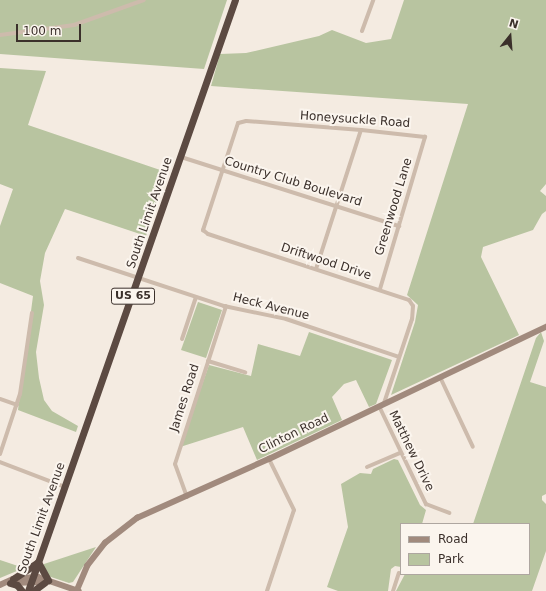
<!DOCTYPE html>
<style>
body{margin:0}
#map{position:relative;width:546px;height:591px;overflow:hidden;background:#f4ebe1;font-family:"DejaVu Sans",sans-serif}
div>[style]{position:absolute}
.green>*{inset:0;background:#b8c4a0}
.street>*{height:4px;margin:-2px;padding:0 2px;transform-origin:2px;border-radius:2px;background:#cdbbac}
.secondary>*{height:5.5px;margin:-2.75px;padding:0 2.75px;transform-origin:2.75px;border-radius:2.75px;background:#a18a7d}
.highway>*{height:7px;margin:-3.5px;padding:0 3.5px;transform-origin:3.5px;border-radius:3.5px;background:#5c4a42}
span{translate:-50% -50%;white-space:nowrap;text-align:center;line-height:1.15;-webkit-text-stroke:4px #fbf5ee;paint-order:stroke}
.shield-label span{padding:1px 3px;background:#fbf5ee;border:1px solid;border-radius:3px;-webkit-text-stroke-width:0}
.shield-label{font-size:11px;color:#3b302b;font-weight:700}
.street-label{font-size:12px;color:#3b302b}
.legend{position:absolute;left:400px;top:523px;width:130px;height:52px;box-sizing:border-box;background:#fbf5ee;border:1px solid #aea6a0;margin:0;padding:5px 7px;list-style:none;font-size:12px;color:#3b302b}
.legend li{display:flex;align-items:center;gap:8px;height:20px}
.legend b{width:20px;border:1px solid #aea6a0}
.north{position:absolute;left:490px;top:16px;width:40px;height:40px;-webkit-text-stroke:3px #fbf5ee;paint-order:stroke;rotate:17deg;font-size:11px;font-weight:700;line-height:16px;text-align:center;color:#3b302b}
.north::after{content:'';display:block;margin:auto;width:14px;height:18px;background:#3b302b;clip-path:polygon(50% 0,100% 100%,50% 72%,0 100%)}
.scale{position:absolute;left:16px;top:24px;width:65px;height:18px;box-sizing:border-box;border:2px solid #3b302b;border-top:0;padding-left:5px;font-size:12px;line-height:14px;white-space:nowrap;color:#3b302b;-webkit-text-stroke:3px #fbf5ee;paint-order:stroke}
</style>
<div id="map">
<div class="green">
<div style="clip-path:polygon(0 0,227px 0,204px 69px,0 54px)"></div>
<div style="clip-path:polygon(404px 0,546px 0,546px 184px,540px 191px,546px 196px,546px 211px,542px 214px,533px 230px,483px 247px,481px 257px,519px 335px,391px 395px,415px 322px,418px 305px,407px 295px,468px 104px,211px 86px,220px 54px,246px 53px,319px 36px,332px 30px,366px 43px,391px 39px)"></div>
<div style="clip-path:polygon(0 68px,46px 71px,28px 125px,166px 172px,146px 236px,65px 209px,45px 253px,40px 281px,44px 305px,36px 352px,39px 378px,44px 400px,52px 411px,78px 426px,76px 432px,18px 410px,33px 296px,0 283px,0 226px,13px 189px,0 184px)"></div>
<div style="clip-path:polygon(198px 302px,222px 310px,206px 358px,181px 350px)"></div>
<div style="clip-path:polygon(309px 332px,392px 360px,376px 404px,369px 407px,356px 380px,344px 384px,332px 397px,342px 420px,257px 460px,243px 427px,180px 447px,209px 365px,251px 376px,258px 344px,300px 356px)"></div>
<div style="clip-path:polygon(541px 332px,544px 341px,530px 382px,546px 387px,546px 494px,542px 496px,542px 500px,546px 504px,546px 551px,532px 591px,396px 591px,405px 574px,529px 574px,529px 524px,473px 524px,536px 338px)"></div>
<div style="clip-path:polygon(394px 459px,398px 460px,420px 505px,426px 510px,422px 524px,401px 524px,401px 567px,395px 566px,391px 569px,388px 591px,338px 591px,327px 587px,348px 527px,341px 484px,360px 473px,371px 474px,373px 469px)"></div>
<div style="clip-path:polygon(96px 547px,73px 582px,69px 583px,48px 576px,42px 568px,44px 564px)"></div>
<div style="clip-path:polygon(0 560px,24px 568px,0 578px)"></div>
</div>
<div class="street">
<div style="left:362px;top:31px;width:33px;rotate:-70deg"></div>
<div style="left:0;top:35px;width:75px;rotate:-7.7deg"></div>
<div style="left:74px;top:25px;width:74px;rotate:-19.7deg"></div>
<div style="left:181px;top:157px;width:229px;rotate:17.6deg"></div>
<div style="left:78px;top:258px;width:154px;rotate:18.2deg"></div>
<div style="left:224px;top:306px;width:63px;rotate:11.8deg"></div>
<div style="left:286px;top:319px;width:119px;rotate:18.6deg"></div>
<div style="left:316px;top:269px;width:146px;rotate:-72.1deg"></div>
<div style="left:380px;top:289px;width:159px;rotate:-73.5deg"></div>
<div style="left:425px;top:137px;width:64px;rotate:-173.8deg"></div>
<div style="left:361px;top:130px;width:115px;rotate:-175.5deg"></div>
<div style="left:246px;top:121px;width:8px;rotate:166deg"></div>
<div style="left:238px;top:123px;width:113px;rotate:108.1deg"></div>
<div style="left:203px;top:230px;width:6px;rotate:39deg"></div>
<div style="left:208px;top:234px;width:212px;rotate:18.2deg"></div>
<div style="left:409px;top:300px;width:7px;rotate:56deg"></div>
<div style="left:413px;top:306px;width:13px;rotate:94deg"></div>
<div style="left:412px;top:319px;width:89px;rotate:108.4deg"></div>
<div style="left:182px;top:339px;width:44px;rotate:-71.6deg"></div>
<div style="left:208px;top:361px;width:39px;rotate:17deg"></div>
<div style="left:440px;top:377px;width:77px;rotate:64.8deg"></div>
<div style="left:0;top:399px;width:18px;rotate:19deg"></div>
<div style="left:379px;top:406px;width:109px;rotate:64.4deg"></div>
<div style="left:426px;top:504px;width:25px;rotate:21deg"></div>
<div style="left:0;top:454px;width:63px;rotate:-71.6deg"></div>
<div style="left:20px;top:394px;width:82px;rotate:-81.6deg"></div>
<div style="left:0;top:462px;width:70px;rotate:21deg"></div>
<div style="left:367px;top:467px;width:36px;rotate:-23deg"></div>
<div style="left:187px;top:497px;width:35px;rotate:-110deg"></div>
<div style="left:175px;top:464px;width:166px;rotate:-72.1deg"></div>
<div style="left:267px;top:591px;width:85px;rotate:-71.6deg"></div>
<div style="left:294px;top:510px;width:57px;rotate:-116.1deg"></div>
<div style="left:393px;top:591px;width:19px;rotate:-72deg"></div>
</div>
<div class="secondary">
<div style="left:13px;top:583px;width:33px;rotate:-2deg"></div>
<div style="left:0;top:585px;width:14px;rotate:-25deg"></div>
<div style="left:13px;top:579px;width:25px;rotate:-5deg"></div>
<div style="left:38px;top:577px;width:43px;rotate:18.9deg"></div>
<div style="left:77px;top:590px;width:26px;rotate:-67deg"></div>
<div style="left:87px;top:566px;width:29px;rotate:-52deg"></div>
<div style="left:105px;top:543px;width:41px;rotate:-38deg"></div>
<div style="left:137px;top:518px;width:145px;rotate:-24.1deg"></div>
<div style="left:269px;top:459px;width:307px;rotate:-25.5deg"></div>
</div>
<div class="highway">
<div style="left:13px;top:579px;width:30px;rotate:-34deg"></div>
<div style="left:38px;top:562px;width:21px;rotate:61deg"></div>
<div style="left:10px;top:583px;width:7px;rotate:16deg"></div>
<div style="left:17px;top:585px;width:8px;rotate:50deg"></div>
<div style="left:28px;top:591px;width:626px;rotate:-70.7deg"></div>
<div style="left:33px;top:591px;width:14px;rotate:-36deg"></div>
</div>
<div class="shield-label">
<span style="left:133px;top:296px">US 65</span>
</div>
<div class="street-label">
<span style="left:355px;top:120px;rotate:4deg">Honeysuckle Road</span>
<span style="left:293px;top:182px;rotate:17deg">Country Club Boulevard</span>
<span style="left:394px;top:207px;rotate:-73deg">Greenwood Lane</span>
<span style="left:150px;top:213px;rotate:-71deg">South Limit Avenue</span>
<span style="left:326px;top:262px;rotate:18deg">Driftwood Drive</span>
<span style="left:271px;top:307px;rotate:14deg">Heck Avenue</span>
<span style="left:185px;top:398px;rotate:-72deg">James Road</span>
<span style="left:294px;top:434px;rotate:-26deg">Clinton Road</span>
<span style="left:411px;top:451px;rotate:64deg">Matthew Drive</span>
<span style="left:42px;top:518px;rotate:-70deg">South Limit Avenue</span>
</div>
<ul class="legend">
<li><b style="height:5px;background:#a18a7d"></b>Road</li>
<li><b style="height:11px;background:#b8c4a0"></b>Park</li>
</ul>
<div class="north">N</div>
<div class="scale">100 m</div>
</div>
